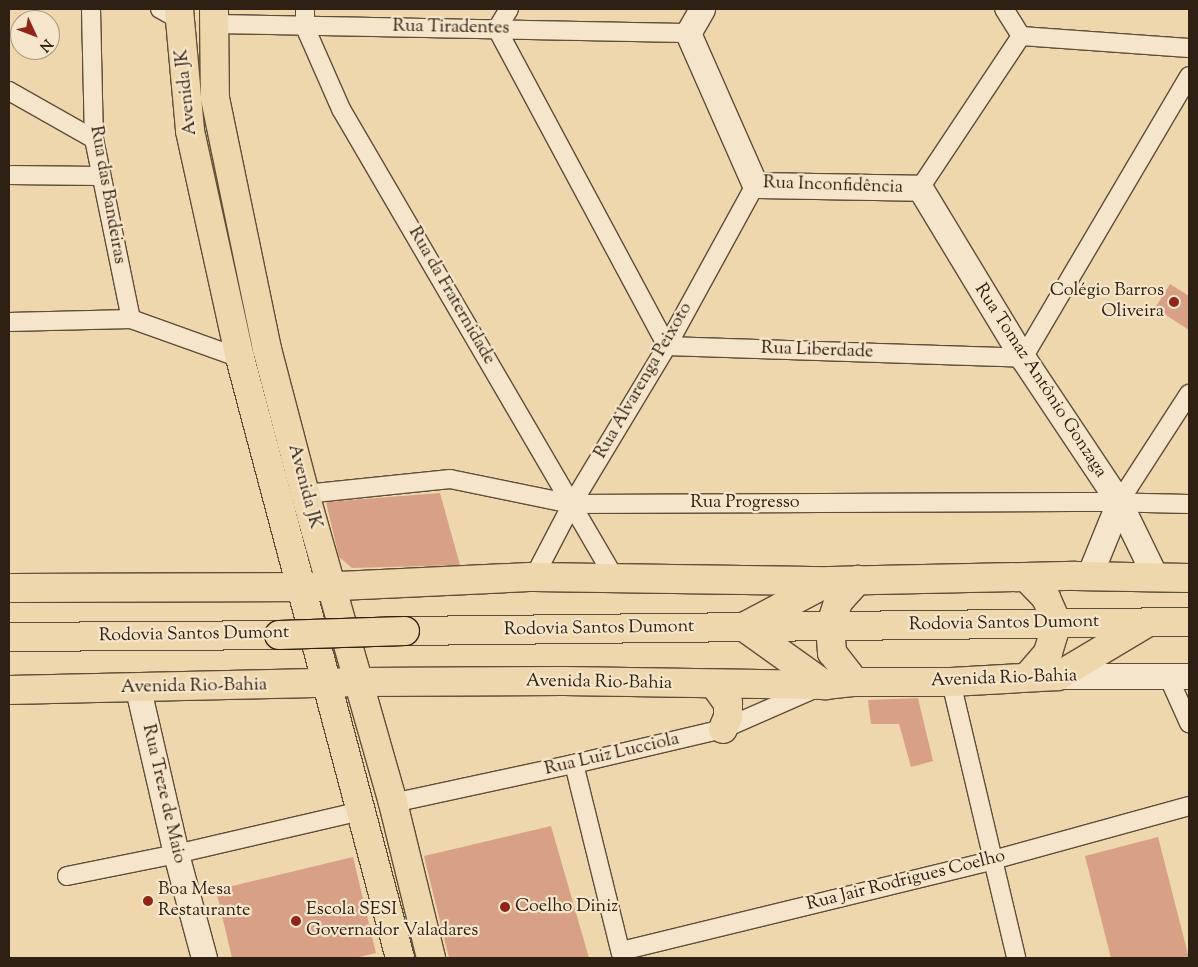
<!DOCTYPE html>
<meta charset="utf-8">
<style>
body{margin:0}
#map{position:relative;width:1198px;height:967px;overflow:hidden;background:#efd7ad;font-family:"Sorts Mill Goudy",serif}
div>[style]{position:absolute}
.building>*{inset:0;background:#d8a185}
.roads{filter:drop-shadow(1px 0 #5e4e39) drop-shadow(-1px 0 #5e4e39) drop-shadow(0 1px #5e4e39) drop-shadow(0 -1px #5e4e39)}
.street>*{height:18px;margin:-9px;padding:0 9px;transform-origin:9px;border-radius:9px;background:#f5e5ca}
.secondary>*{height:25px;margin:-12.5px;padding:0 12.5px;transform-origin:12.5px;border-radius:12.5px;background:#f5e5ca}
.primary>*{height:28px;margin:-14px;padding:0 14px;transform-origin:14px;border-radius:14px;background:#efd7ad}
.highway>*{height:28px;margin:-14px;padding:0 14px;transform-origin:14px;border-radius:14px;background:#efd7ad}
.bridges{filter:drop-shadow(1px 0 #2e2012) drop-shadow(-1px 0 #2e2012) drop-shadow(0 1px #2e2012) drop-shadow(0 -1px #2e2012)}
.highway-bridge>*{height:28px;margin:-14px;padding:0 14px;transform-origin:14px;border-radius:14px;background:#efd7ad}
.dots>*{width:14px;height:14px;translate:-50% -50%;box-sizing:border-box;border:2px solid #f5e5ca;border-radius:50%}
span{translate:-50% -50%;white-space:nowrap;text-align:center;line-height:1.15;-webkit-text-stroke:4.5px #f5e5ca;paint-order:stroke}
.street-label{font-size:18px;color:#2e2012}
.poi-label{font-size:18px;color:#2e2012}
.right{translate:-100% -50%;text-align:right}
.left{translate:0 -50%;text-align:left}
.frame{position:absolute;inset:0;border:10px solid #2e2012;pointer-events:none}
.north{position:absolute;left:10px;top:10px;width:50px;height:50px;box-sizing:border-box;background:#f5e5ca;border:1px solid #a59680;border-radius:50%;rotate:133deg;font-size:14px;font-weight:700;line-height:20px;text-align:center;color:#2e2012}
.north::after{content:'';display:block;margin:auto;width:18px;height:22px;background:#8f2418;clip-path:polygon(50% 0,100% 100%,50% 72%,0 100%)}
</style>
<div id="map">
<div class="building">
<div style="clip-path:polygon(1170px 284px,1189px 296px,1189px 330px,1155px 308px)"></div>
<div style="clip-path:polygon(440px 493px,460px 565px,352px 568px,339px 557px,326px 502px)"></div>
<div style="clip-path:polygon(918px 698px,933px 761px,911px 767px,899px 724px,871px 724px,868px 700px)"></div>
<div style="clip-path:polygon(551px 826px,589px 958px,449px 958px,424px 856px)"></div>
<div style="clip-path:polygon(1158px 837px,1189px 958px,1111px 958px,1085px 856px)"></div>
<div style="clip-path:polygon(353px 857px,376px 953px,355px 958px,232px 958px,216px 890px)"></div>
</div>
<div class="roads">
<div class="street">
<div style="left:91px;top:9px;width:130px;rotate:88.7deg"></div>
<div style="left:94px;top:139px;width:184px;rotate:78.4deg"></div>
<div style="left:160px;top:9px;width:23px;rotate:29deg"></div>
<div style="left:305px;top:9px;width:18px;rotate:90deg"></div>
<div style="left:305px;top:27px;width:90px;rotate:66.3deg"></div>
<div style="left:341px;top:109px;width:542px;rotate:59.74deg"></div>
<div style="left:509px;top:9px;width:23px;rotate:121deg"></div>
<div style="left:497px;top:29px;width:360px;rotate:61.8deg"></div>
<div style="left:667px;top:346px;width:356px;rotate:1.9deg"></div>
<div style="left:1023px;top:358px;width:327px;rotate:-59.5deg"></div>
<div style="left:214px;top:24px;width:474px;rotate:1.1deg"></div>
<div style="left:1021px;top:36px;width:168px;rotate:4.1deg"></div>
<div style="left:9px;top:91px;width:98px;rotate:29.5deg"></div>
<div style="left:9px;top:175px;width:91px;rotate:0.6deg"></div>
<div style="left:920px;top:188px;width:182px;rotate:-56.4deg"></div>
<div style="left:1021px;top:36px;width:32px;rotate:-122deg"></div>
<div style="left:9px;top:322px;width:122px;rotate:-1.4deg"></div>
<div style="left:131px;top:319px;width:116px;rotate:19.7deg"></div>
<div style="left:305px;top:494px;width:146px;rotate:-5.9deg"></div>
<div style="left:450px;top:479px;width:125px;rotate:11.6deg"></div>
<div style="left:572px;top:504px;width:530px;rotate:-0.22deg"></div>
<div style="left:1102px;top:502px;width:87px;rotate:1.3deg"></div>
<div style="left:1119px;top:502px;width:129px;rotate:-57.1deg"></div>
<div style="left:534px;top:577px;width:82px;rotate:-62.5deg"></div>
<div style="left:572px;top:504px;width:184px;rotate:-59deg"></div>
<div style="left:667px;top:346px;width:183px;rotate:-61.3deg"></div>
<div style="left:1167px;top:674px;width:54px;rotate:65.8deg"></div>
<div style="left:951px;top:682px;width:284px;rotate:76.7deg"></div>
<div style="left:574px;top:764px;width:200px;rotate:76.1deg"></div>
<div style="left:393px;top:803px;width:185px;rotate:-12.2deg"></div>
<div style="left:574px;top:764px;width:153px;rotate:-13.2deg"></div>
<div style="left:723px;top:729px;width:99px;rotate:-23.7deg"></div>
<div style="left:67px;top:876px;width:111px;rotate:-11.4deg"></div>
<div style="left:176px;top:854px;width:190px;rotate:-13.1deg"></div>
<div style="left:621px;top:951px;width:383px;rotate:-13.7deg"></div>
<div style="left:993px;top:860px;width:203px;rotate:-15.4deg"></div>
</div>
<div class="secondary">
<div style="left:702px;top:9px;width:28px;rotate:120deg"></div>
<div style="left:688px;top:33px;width:166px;rotate:66.2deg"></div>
<div style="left:755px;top:185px;width:165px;rotate:1deg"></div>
<div style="left:920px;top:188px;width:199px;rotate:58.8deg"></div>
<div style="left:1023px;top:358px;width:173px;rotate:56.3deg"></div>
<div style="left:1119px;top:502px;width:82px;rotate:64.1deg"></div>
<div style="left:1089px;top:576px;width:80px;rotate:-67.9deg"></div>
<div style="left:1058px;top:676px;width:131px"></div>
<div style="left:138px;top:689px;width:169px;rotate:77deg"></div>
<div style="left:176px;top:854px;width:108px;rotate:74.9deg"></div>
</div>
<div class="primary">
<div style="left:179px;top:9px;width:122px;rotate:84.8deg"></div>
<div style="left:190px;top:131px;width:232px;rotate:77.6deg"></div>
<div style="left:240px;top:358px;width:621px;rotate:75.07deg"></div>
<div style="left:214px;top:9px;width:89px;rotate:89.4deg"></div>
<div style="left:215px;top:98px;width:256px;rotate:78.3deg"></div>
<div style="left:267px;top:349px;width:150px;rotate:75.3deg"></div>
<div style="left:305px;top:494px;width:321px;rotate:74.1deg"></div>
<div style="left:393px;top:803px;width:160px;rotate:76.2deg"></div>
<div style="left:1026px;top:577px;width:29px;rotate:46deg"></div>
<div style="left:1046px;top:598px;width:27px;rotate:66deg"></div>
<div style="left:1057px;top:623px;width:31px;rotate:107deg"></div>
<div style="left:1048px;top:653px;width:32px;rotate:131deg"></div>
<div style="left:9px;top:588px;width:309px;rotate:-0.2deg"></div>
<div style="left:318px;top:587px;width:216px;rotate:-2.7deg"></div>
<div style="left:534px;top:577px;width:296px;rotate:0.8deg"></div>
<div style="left:830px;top:581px;width:245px;rotate:-1.2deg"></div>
<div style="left:1075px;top:576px;width:114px;rotate:1deg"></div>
<div style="left:855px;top:682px;width:37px;rotate:-128deg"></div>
<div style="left:832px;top:653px;width:26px;rotate:-94deg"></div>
<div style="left:830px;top:627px;width:26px;rotate:-72deg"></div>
<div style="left:838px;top:602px;width:30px;rotate:-48deg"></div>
<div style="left:714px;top:684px;width:24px;rotate:54deg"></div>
<div style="left:728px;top:703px;width:14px;rotate:90deg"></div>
<div style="left:728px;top:717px;width:13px;rotate:113deg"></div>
<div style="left:9px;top:690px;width:350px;rotate:-1.3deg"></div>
<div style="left:359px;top:682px;width:205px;rotate:-0.3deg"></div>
<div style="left:564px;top:681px;width:261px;rotate:0.9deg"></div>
<div style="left:825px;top:685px;width:30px;rotate:-6deg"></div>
<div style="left:855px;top:682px;width:96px"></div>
<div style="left:951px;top:682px;width:107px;rotate:-3.2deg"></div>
</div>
<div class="highway">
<div style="left:747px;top:625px;width:94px;rotate:-27.9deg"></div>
<div style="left:744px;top:627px;width:100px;rotate:35.6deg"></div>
<div style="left:405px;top:631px;width:784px;rotate:-0.66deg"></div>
<div style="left:9px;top:637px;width:270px;rotate:-0.4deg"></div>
<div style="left:1058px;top:676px;width:104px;rotate:-30.8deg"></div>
</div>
</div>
<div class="bridges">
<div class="highway-bridge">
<div style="left:279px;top:635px;width:126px;rotate:-1.8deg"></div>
</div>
</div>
<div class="dots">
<div style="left:1174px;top:302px;background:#8f2418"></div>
<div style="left:148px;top:901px;background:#8f2418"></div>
<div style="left:505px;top:907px;background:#8f2418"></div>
<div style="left:296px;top:921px;background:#8f2418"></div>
</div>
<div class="street-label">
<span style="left:451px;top:28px;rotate:1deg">Rua Tiradentes</span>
<span style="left:187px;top:92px;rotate:-96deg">Avenida JK</span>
<span style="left:833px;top:186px;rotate:2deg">Rua Inconfidência</span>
<span style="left:107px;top:195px;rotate:80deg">Rua das Bandeiras</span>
<span style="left:451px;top:296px;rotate:60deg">Rua da Fraternidade</span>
<span style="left:817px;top:351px;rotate:2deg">Rua Liberdade</span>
<span style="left:644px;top:381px;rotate:-60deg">Rua Alvarenga Peixoto</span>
<span style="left:1040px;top:381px;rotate:57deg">Rua Tomaz Antônio Gonzaga</span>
<span style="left:304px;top:487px;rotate:75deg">Avenida JK</span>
<span style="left:745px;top:503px">Rua Progresso</span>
<span style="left:1004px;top:624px;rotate:-1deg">Rodovia Santos Dumont</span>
<span style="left:599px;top:629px;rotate:-1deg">Rodovia Santos Dumont</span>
<span style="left:194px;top:635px;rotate:-1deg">Rodovia Santos Dumont</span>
<span style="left:1004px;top:679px;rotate:-2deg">Avenida Rio-Bahia</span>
<span style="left:599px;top:683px;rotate:1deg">Avenida Rio-Bahia</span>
<span style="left:194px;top:687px;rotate:-1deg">Avenida Rio-Bahia</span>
<span style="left:612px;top:755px;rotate:-13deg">Rua Luiz Lucciola</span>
<span style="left:163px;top:794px;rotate:77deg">Rua Treze de Maio</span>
<span style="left:906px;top:881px;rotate:-14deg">Rua Jair Rodrigues Coelho</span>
</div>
<div class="poi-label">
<span class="right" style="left:1164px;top:302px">Colégio Barros<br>Oliveira</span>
<span class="left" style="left:158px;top:901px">Boa Mesa<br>Restaurante</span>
<span class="left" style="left:515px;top:907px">Coelho Diniz</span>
<span class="left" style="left:306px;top:921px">Escola SESI<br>Governador Valadares</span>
</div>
<div class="frame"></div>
<div class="north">N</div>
</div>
